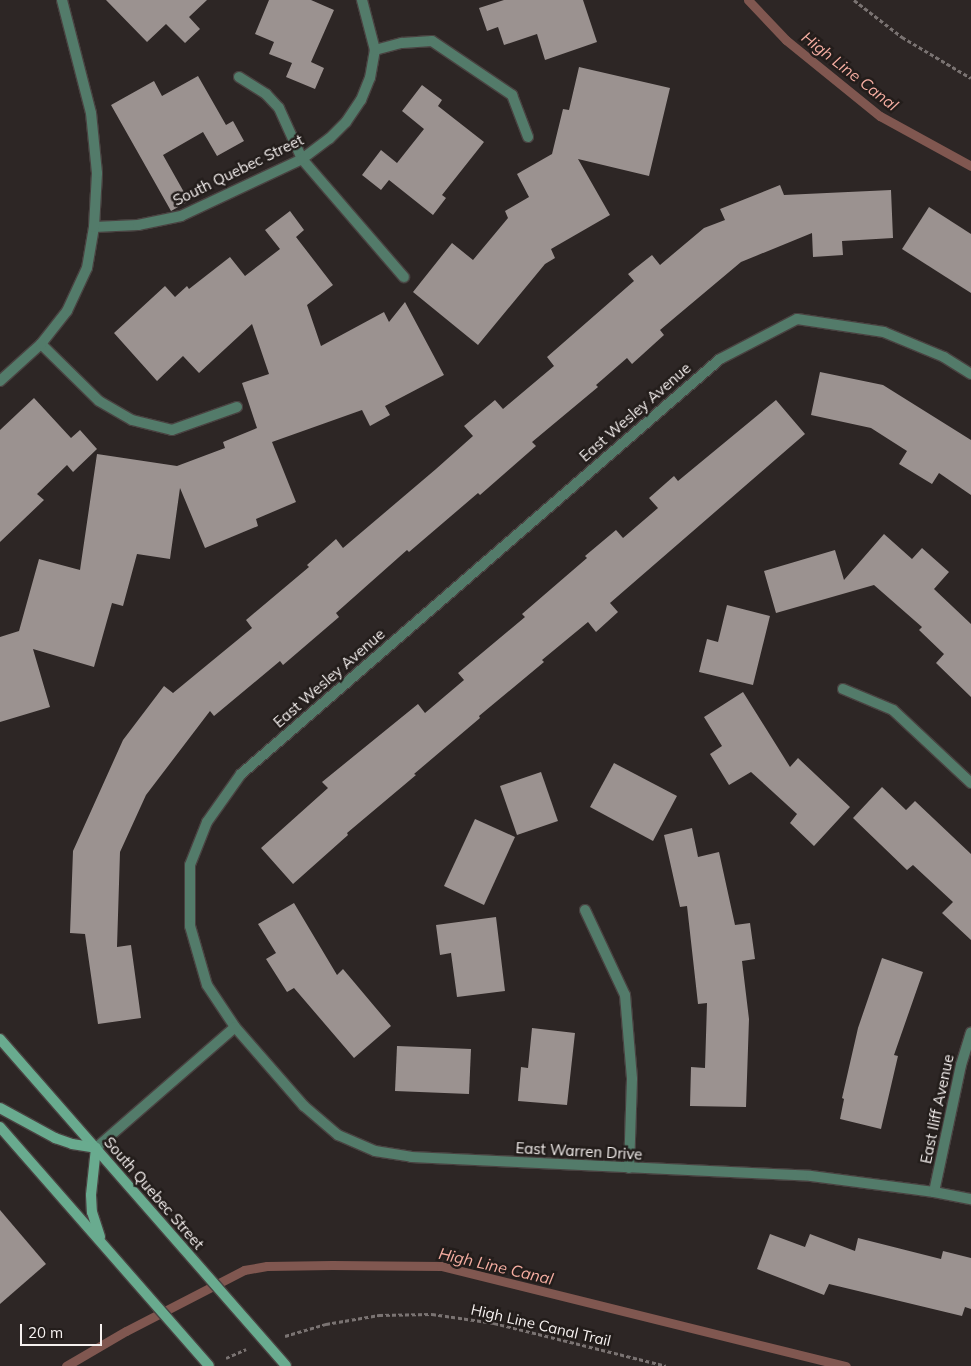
<!DOCTYPE html>
<style>
body{margin:0}
#map{position:relative;width:971px;height:1366px;overflow:hidden;background:#2d2625;font-family:Mulish,sans-serif}
div>[style]{position:absolute}
.stream>*{height:9px;margin:-4.5px;padding:0 4.5px;transform-origin:4.5px;border-radius:4.5px;background:#805750}
.building>*{inset:0;background:#9b9290}
.path>*{height:3px;margin-top:-1.5px;transform-origin:0;background:repeating-linear-gradient(90deg,#7a7372 0 4px,transparent 0 6.5px)}
.roads{filter:drop-shadow(1px 0 #494241) drop-shadow(-1px 0 #494241) drop-shadow(0 1px #494241) drop-shadow(0 -1px #494241)}
.service>*{height:10px;margin:-5px;padding:0 5px;transform-origin:5px;border-radius:5px;background:#537b6a}
.minor>*{height:10px;margin:-5px;padding:0 5px;transform-origin:5px;border-radius:5px;background:#537b6a}
.secondary>*{height:10px;margin:-5px;padding:0 5px;transform-origin:5px;border-radius:5px;background:#69ab8f}
span{translate:-50% -50%;white-space:nowrap;text-align:center;line-height:1.15;-webkit-text-stroke:5px #231d1b;paint-order:stroke}
.street-label{font-size:15px;color:#f6f1f0}
.water-label{font-size:16px;color:#f6aea2;font-style:italic}
.scale{position:absolute;left:20px;top:1324px;width:82px;height:22px;box-sizing:border-box;border:2px solid #f6f1f0;border-top:0;padding-left:6px;font-size:15px;line-height:18px;white-space:nowrap;color:#f6f1f0;-webkit-text-stroke:4px #231d1b;paint-order:stroke}
</style>
<div id="map">
<div class="stream">
<div style="left:748px;top:0;width:55px;rotate:46.5deg"></div>
<div style="left:786px;top:40px;width:121px;rotate:39deg"></div>
<div style="left:880px;top:116px;width:104px;rotate:28.8deg"></div>
<div style="left:66px;top:1366px;width:69px;rotate:-30.3deg"></div>
<div style="left:126px;top:1331px;width:133px;rotate:-27.3deg"></div>
<div style="left:244px;top:1270px;width:23px;rotate:-10deg"></div>
<div style="left:267px;top:1266px;width:65px;rotate:-0.9deg"></div>
<div style="left:332px;top:1265px;width:109px;rotate:0.5deg"></div>
<div style="left:441px;top:1266px;width:417px;rotate:13.9deg"></div>
</div>
<div class="building">
<div style="clip-path:polygon(106px 0,207px 0,189px 17px,200px 29px,185px 43px,166px 24px,147px 42px)"></div>
<div style="clip-path:polygon(269px 0,311px 0,334px 10px,311px 62px,324px 68px,315px 89px,286px 77px,292px 63px,269px 54px,274px 42px,255px 34px)"></div>
<div style="clip-path:polygon(504px 0,583px 0,597px 42px,545px 60px,537px 34px,504px 45px,498px 27px,487px 31px,479px 8px)"></div>
<div style="clip-path:polygon(579px 67px,670px 88px,649px 176px,578px 159px,610px 215px,551px 249px,555px 258px,545px 264px,478px 345px,413px 292px,452px 243px,473px 260px,508px 218px,505px 211px,529px 197px,517px 174px,552px 154px,563px 109px,569px 110px)"></div>
<div style="clip-path:polygon(198px 76px,226px 125px,233px 121px,244px 141px,217px 156px,203px 132px,163px 155px,189px 201px,171px 211px,111px 105px,154px 81px,162px 96px)"></div>
<div style="clip-path:polygon(422px 85px,442px 100px,438px 106px,484px 142px,442px 195px,446px 198px,433px 215px,389px 180px,381px 190px,362px 175px,381px 150px,397px 163px,424px 129px,402px 111px)"></div>
<div style="clip-path:polygon(780px 185px,784px 195px,891px 190px,893px 238px,842px 241px,843px 255px,813px 257px,812px 233px,741px 262px,660px 330px,664px 335px,632px 364px,627px 358px,596px 385px,598px 387px,532px 442px,536px 446px,480px 495px,478px 493px,409px 552px,407px 550px,336px 613px,339px 617px,283px 665px,280px 661px,214px 716px,210px 711px,146px 795px,120px 852px,117px 947px,131px 945px,141px 1018px,98px 1024px,85px 934px,70px 933px,73px 851px,123px 740px,164px 686px,173px 693px,252px 628px,246px 620px,309px 567px,307px 565px,336px 539px,343px 548px,436px 469px,473px 436px,464px 426px,495px 400px,503px 409px,554px 366px,547px 357px,634px 281px,628px 274px,652px 255px,660px 265px,704px 228px,725px 220px,720px 209px)"></div>
<div style="clip-path:polygon(929px 207px,971px 234px,971px 293px,902px 249px)"></div>
<div style="clip-path:polygon(290px 211px,304px 230px,296px 237px,333px 285px,307px 305px,321px 346px,384px 312px,389px 322px,405px 302px,444px 375px,385px 406px,390px 415px,370px 426px,362px 410px,272px 442px,296px 502px,256px 519px,258px 526px,205px 548px,180px 488px,170px 559px,137px 554px,123px 606px,112px 603px,94px 667px,33px 649px,50px 707px,0 722px,0 637px,19px 631px,39px 559px,80px 570px,97px 454px,177px 466px,225px 448px,223px 442px,257px 428px,242px 383px,269px 374px,252px 324px,199px 373px,183px 356px,157px 381px,114px 333px,165px 286px,175px 297px,187px 286px,189px 289px,230px 257px,245px 276px,280px 249px,265px 230px)"></div>
<div style="clip-path:polygon(820px 372px,883px 385px,971px 440px,971px 495px,939px 473px,932px 484px,899px 464px,907px 451px,871px 428px,811px 415px)"></div>
<div style="clip-path:polygon(34px 398px,71px 438px,80px 430px,97px 449px,73px 472px,67px 465px,37px 494px,44px 500px,0 542px,0 430px)"></div>
<div style="clip-path:polygon(776px 400px,805px 434px,610px 603px,618px 612px,596px 632px,588px 622px,542px 660px,544px 662px,479px 716px,480px 718px,414px 774px,416px 775px,347px 833px,348px 835px,293px 884px,261px 848px,328px 788px,322px 782px,418px 704px,425px 713px,464px 680px,458px 673px,525px 617px,522px 614px,587px 558px,585px 556px,616px 530px,623px 538px,658px 508px,649px 498px,674px 476px,678px 481px)"></div>
<div style="clip-path:polygon(884px 534px,912px 559px,922px 548px,949px 572px,934px 589px,971px 624px,971px 697px,936px 663px,944px 654px,919px 630px,922px 627px,874px 585px,776px 613px,764px 571px,835px 550px,844px 580px)"></div>
<div style="clip-path:polygon(727px 605px,770px 616px,753px 685px,699px 672px,707px 639px,718px 642px)"></div>
<div style="clip-path:polygon(743px 692px,790px 767px,798px 758px,850px 807px,814px 846px,790px 823px,797px 814px,751px 772px,729px 785px,710px 754px,722px 746px,704px 717px)"></div>
<div style="clip-path:polygon(614px 763px,677px 796px,653px 841px,590px 807px)"></div>
<div style="clip-path:polygon(541px 772px,558px 821px,517px 835px,500px 786px)"></div>
<div style="clip-path:polygon(882px 787px,906px 810px,915px 801px,971px 854px,971px 940px,942px 913px,953px 902px,913px 865px,907px 870px,853px 818px)"></div>
<div style="clip-path:polygon(475px 819px,515px 837px,484px 905px,444px 886px)"></div>
<div style="clip-path:polygon(692px 828px,698px 857px,719px 852px,735px 925px,750px 923px,755px 959px,742px 961px,749px 1019px,746px 1107px,690px 1106px,691px 1067px,705px 1068px,707px 1003px,698px 1004px,687px 906px,680px 907px,664px 835px)"></div>
<div style="clip-path:polygon(294px 903px,337px 975px,343px 969px,391px 1026px,354px 1058px,294px 988px,287px 992px,266px 959px,276px 953px,258px 924px)"></div>
<div style="clip-path:polygon(496px 917px,505px 991px,457px 997px,451px 953px,440px 955px,436px 925px)"></div>
<div style="clip-path:polygon(882px 958px,923px 972px,894px 1055px,898px 1056px,881px 1129px,840px 1119px,844px 1099px,842px 1098px,858px 1028px)"></div>
<div style="clip-path:polygon(532px 1028px,575px 1033px,567px 1105px,518px 1101px,521px 1067px,528px 1068px)"></div>
<div style="clip-path:polygon(397px 1046px,471px 1049px,469px 1094px,395px 1091px)"></div>
<div style="clip-path:polygon(0 1210px,46px 1264px,0 1304px)"></div>
<div style="clip-path:polygon(770px 1234px,805px 1247px,810px 1234px,855px 1251px,858px 1238px,941px 1259px,943px 1251px,971px 1258px,971px 1309px,965px 1307px,962px 1316px,829px 1284px,824px 1295px,757px 1269px)"></div>
</div>
<div class="path">
<div style="left:854px;top:0;width:61px;rotate:37.6deg"></div>
<div style="left:902px;top:37px;width:80px;rotate:30.7deg"></div>
<div style="left:285px;top:1336px;width:43px;rotate:-16.3deg"></div>
<div style="left:326px;top:1324px;width:54px;rotate:-9.6deg"></div>
<div style="left:379px;top:1315px;width:53px;rotate:-1.1deg"></div>
<div style="left:432px;top:1314px;width:63px;rotate:8.3deg"></div>
<div style="left:494px;top:1323px;width:177px;rotate:14deg"></div>
<div style="left:226px;top:1358px;width:22px;rotate:-24deg"></div>
</div>
<div class="roads">
<div class="service">
<div style="left:375px;top:50px;width:28px;rotate:-15deg"></div>
<div style="left:402px;top:43px;width:30px;rotate:-4deg"></div>
<div style="left:432px;top:41px;width:97px;rotate:34deg"></div>
<div style="left:512px;top:95px;width:45px;rotate:69.1deg"></div>
<div style="left:239px;top:77px;width:32px;rotate:32deg"></div>
<div style="left:266px;top:94px;width:19px;rotate:47deg"></div>
<div style="left:279px;top:108px;width:56px;rotate:65.7deg"></div>
<div style="left:302px;top:159px;width:156px;rotate:49.2deg"></div>
<div style="left:41px;top:344px;width:81px;rotate:44.5deg"></div>
<div style="left:99px;top:401px;width:38px;rotate:30deg"></div>
<div style="left:132px;top:420px;width:41px;rotate:14deg"></div>
<div style="left:172px;top:430px;width:69px;rotate:-19.5deg"></div>
</div>
<div class="minor">
<div style="left:94px;top:227px;width:44px;rotate:-2.6deg"></div>
<div style="left:138px;top:225px;width:44px;rotate:-11.8deg"></div>
<div style="left:181px;top:216px;width:134px;rotate:-25.2deg"></div>
<div style="left:302px;top:159px;width:34px;rotate:-37deg"></div>
<div style="left:329px;top:139px;width:24px;rotate:-45deg"></div>
<div style="left:346px;top:122px;width:27px;rotate:-56deg"></div>
<div style="left:361px;top:100px;width:24px;rotate:-68deg"></div>
<div style="left:370px;top:78px;width:28px;rotate:-80deg"></div>
<div style="left:375px;top:50px;width:52px;rotate:-104.6deg"></div>
<div style="left:971px;top:374px;width:32px;rotate:-148deg"></div>
<div style="left:944px;top:357px;width:65px;rotate:-157.4deg"></div>
<div style="left:884px;top:332px;width:88px;rotate:-171.5deg"></div>
<div style="left:797px;top:319px;width:87px;rotate:152.5deg"></div>
<div style="left:720px;top:359px;width:634px;rotate:139.09deg"></div>
<div style="left:241px;top:774px;width:59px;rotate:125.3deg"></div>
<div style="left:207px;top:822px;width:46px;rotate:111.6deg"></div>
<div style="left:190px;top:865px;width:61px;rotate:90deg"></div>
<div style="left:190px;top:926px;width:61px;rotate:73.9deg"></div>
<div style="left:207px;top:985px;width:50px;rotate:56.3deg"></div>
<div style="left:235px;top:1027px;width:105px;rotate:48.9deg"></div>
<div style="left:304px;top:1106px;width:45px;rotate:40.5deg"></div>
<div style="left:338px;top:1135px;width:40px;rotate:23.4deg"></div>
<div style="left:375px;top:1151px;width:36px;rotate:9deg"></div>
<div style="left:411px;top:1157px;width:400px;rotate:2.7deg"></div>
<div style="left:811px;top:1176px;width:124px;rotate:7.4deg"></div>
<div style="left:934px;top:1192px;width:38px;rotate:11deg"></div>
<div style="left:0;top:381px;width:55px;rotate:-42.1deg"></div>
<div style="left:41px;top:344px;width:42px;rotate:-51.8deg"></div>
<div style="left:67px;top:311px;width:47px;rotate:-65.1deg"></div>
<div style="left:87px;top:268px;width:42px;rotate:-80.3deg"></div>
<div style="left:94px;top:227px;width:54px;rotate:-86.8deg"></div>
<div style="left:97px;top:173px;width:60px;rotate:-95.7deg"></div>
<div style="left:91px;top:113px;width:117px;rotate:-104.4deg"></div>
<div style="left:843px;top:689px;width:54px;rotate:22.8deg"></div>
<div style="left:893px;top:710px;width:107px;rotate:43.1deg"></div>
<div style="left:585px;top:910px;width:94px;rotate:64.8deg"></div>
<div style="left:625px;top:995px;width:84px;rotate:85.2deg"></div>
<div style="left:632px;top:1079px;width:89px;rotate:91.9deg"></div>
<div style="left:96px;top:1148px;width:184px;rotate:-41deg"></div>
<div style="left:934px;top:1192px;width:130px;rotate:-78deg"></div>
<div style="left:961px;top:1065px;width:34px;rotate:-73deg"></div>
</div>
<div class="secondary">
<div style="left:0;top:1039px;width:434px;rotate:48.8deg"></div>
<div style="left:0;top:1108px;width:63px;rotate:28.6deg"></div>
<div style="left:55px;top:1138px;width:18px;rotate:19deg"></div>
<div style="left:72px;top:1144px;width:24px;rotate:9deg"></div>
<div style="left:96px;top:1148px;width:47px;rotate:96.1deg"></div>
<div style="left:91px;top:1195px;width:17px;rotate:87deg"></div>
<div style="left:92px;top:1212px;width:26px;rotate:72deg"></div>
<div style="left:0;top:1127px;width:317px;rotate:48.8deg"></div>
</div>
</div>
<div class="street-label">
<span style="left:238px;top:170px;rotate:-26deg">South Quebec Street</span>
<span style="left:635px;top:412px;rotate:-41deg">East Wesley Avenue</span>
<span style="left:329px;top:678px;rotate:-41deg">East Wesley Avenue</span>
<span style="left:937px;top:1109px;rotate:-78deg">East Iliff Avenue</span>
<span style="left:579px;top:1151px;rotate:3deg">East Warren Drive</span>
<span style="left:154px;top:1193px;rotate:49deg">South Quebec Street</span>
<span style="left:541px;top:1325px;rotate:13deg">High Line Canal Trail</span>
</div>
<div class="water-label">
<span style="left:850px;top:71px;rotate:38deg">High Line Canal</span>
<span style="left:496px;top:1266px;rotate:13deg">High Line Canal</span>
</div>
<div class="scale">20 m</div>
</div>
